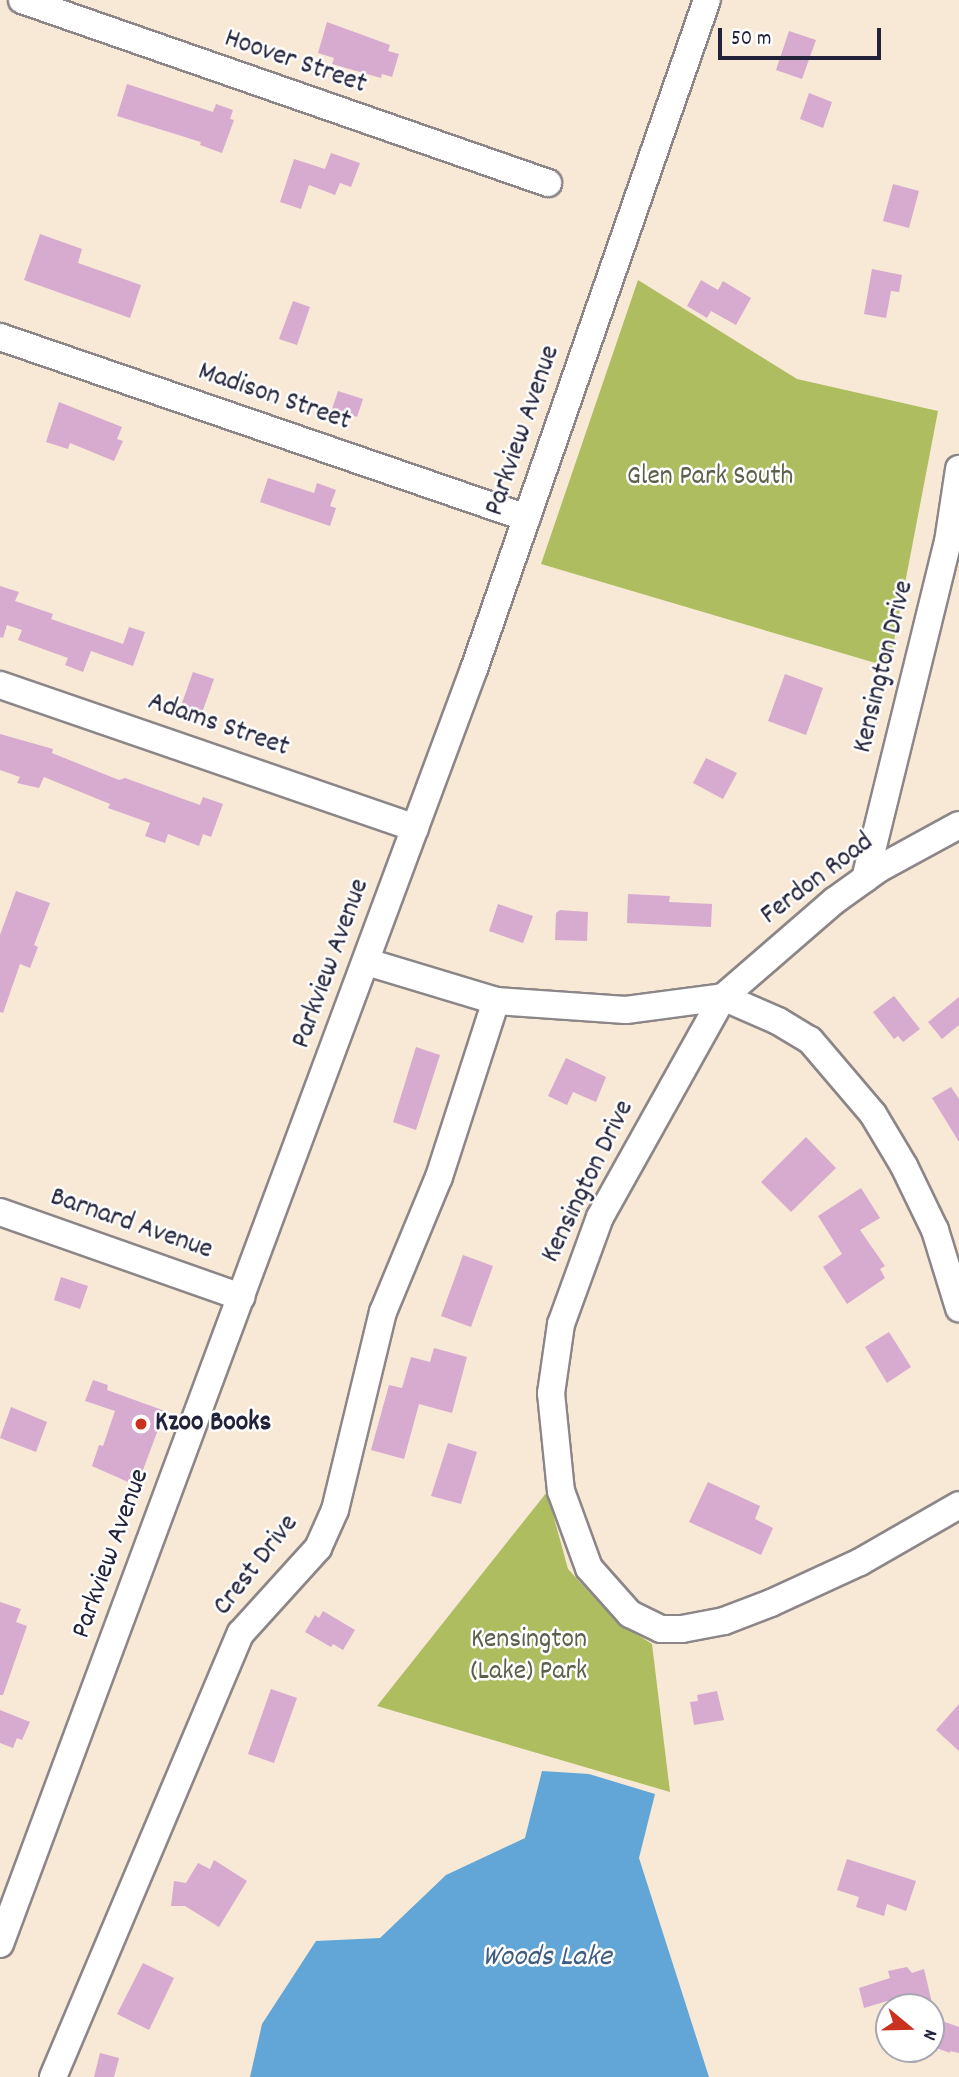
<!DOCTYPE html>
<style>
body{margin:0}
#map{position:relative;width:959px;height:2077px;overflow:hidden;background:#f7e9d6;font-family:Dekko,sans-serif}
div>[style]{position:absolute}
.green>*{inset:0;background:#adbd60}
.water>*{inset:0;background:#61a6d6}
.building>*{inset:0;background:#d7aacf}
.roads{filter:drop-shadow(2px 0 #8c8688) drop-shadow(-2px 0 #8c8688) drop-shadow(0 2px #8c8688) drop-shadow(0 -2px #8c8688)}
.minor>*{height:26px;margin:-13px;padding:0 13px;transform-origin:13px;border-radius:13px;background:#fff}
.dots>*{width:19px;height:19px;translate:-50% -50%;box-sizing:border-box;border:4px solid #fff;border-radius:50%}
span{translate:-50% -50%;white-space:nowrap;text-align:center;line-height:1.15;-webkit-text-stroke:5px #fff;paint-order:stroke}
.street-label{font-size:28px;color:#22223b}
.park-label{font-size:28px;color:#5a604a}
.poi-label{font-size:28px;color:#22223b;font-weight:700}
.left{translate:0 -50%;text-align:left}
.water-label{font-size:30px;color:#3e5d81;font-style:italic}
.north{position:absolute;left:875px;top:1993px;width:70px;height:70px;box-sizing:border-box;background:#fff;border:2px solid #a7a7b1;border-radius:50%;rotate:109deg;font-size:19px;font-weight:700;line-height:28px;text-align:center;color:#22223b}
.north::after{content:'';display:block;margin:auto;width:24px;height:32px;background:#c8321e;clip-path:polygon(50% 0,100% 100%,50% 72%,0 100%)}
.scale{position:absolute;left:718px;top:28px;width:163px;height:32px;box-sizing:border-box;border:4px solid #22223b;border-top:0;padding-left:9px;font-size:21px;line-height:24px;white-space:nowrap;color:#22223b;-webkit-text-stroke:5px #fff;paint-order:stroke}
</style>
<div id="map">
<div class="green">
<div style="clip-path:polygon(638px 280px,797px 379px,938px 411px,889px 667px,541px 564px)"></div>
<div style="clip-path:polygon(547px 1492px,568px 1569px,615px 1620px,652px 1644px,670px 1792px,377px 1706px)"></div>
</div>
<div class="water">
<div style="clip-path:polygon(542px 1771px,589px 1774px,655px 1794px,639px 1858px,709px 2077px,250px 2077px,262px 2024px,316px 1941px,380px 1938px,446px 1875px,525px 1838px)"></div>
</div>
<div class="building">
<div style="clip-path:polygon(327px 22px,390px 45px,388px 51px,399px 54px,392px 77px,382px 74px,381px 78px,332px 64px,334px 58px,318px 53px)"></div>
<div style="clip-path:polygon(789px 31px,816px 40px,802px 79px,776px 70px)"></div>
<div style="clip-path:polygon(127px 84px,213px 112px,216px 104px,233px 110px,230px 119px,234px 120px,222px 153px,200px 145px,201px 142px,117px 116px)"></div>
<div style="clip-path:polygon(809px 93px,832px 102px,823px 128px,800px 119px)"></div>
<div style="clip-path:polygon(331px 153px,360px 163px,351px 187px,340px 183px,335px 195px,309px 185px,301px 209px,280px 202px,294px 159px,325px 169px)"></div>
<div style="clip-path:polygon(893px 184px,919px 191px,909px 228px,883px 221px)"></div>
<div style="clip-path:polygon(40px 234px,82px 249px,78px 263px,141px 285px,130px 318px,24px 280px)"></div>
<div style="clip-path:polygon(872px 269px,902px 275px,899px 292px,891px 291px,886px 318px,864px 314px)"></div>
<div style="clip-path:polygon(701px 280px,718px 290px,723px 281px,751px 298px,736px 325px,711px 311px,707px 318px,687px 306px)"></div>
<div style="clip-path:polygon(293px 301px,310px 307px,297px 345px,279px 339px)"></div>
<div style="clip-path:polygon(338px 391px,363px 399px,357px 417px,349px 414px,346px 421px,330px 415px)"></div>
<div style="clip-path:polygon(59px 402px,122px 427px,117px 439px,123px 441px,114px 461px,70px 443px,68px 449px,46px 442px)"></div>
<div style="clip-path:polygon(268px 478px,314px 493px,317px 483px,336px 490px,330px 506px,336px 508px,330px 526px,260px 502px)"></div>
<div style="clip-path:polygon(0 586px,19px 592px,15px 601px,53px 614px,51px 619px,123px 644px,129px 627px,145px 632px,133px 666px,91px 651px,83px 672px,65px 665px,68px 658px,18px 640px,22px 630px,7px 625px,3px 638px,0 637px)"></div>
<div style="clip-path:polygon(193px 672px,214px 679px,202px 713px,181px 706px)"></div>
<div style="clip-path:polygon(785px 674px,823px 688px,806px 735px,768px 721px)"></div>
<div style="clip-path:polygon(0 734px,53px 749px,52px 753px,119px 780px,125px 778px,200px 805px,203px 797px,223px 804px,211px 837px,203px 834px,199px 846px,168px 834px,165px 843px,145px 836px,150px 823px,108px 808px,110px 804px,44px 777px,39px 788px,17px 783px,20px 777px,0 770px)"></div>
<div style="clip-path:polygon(706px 758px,737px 773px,723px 799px,693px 783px)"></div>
<div style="clip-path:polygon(16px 891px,50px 903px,34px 945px,38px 947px,30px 968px,20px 964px,3px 1013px,0 1012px,0 935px)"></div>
<div style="clip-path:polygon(628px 894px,670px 896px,669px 902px,712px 904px,711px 927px,627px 923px)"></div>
<div style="clip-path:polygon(498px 904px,533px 916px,523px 943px,489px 931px)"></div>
<div style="clip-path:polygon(560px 910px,588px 912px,587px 941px,555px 940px,556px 913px)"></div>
<div style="clip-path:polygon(894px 996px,920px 1029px,903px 1042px,898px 1036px,894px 1039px,873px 1012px)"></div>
<div style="clip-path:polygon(959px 997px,959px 1025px,942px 1039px,928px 1022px)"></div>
<div style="clip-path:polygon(416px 1047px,440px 1055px,416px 1130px,393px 1122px)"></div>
<div style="clip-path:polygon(566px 1058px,606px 1077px,596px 1102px,573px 1092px,567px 1105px,548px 1096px)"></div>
<div style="clip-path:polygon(951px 1087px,959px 1099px,959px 1142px,932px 1098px)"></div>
<div style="clip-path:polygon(806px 1137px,836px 1168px,791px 1212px,761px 1182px)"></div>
<div style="clip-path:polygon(861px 1188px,880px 1218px,860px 1230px,885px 1266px,880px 1269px,885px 1278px,847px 1304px,823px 1267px,842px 1254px,818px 1216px)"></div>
<div style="clip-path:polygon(463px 1255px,493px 1266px,471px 1327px,441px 1316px)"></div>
<div style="clip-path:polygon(61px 1277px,88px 1286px,80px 1309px,54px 1300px)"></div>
<div style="clip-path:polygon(889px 1332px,911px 1367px,887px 1383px,865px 1347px)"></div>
<div style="clip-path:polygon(434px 1348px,467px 1357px,452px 1413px,419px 1404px,404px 1459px,371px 1450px,389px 1385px,402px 1388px,411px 1357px,430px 1362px)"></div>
<div style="clip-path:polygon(93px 1380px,108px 1385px,107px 1390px,165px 1411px,137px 1486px,92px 1466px,99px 1445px,103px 1446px,115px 1411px,85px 1401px)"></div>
<div style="clip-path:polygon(11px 1407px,47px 1422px,36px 1452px,0 1438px)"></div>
<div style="clip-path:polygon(448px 1443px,477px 1452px,461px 1504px,431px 1496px)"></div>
<div style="clip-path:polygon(708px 1482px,760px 1506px,755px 1519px,773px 1528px,761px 1555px,689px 1522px)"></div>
<div style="clip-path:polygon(0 1602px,21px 1609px,16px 1622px,27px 1626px,3px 1695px,0 1695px)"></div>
<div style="clip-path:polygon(323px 1611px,355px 1630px,343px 1650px,333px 1644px,331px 1647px,305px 1632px,315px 1615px,319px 1618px)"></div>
<div style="clip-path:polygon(271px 1689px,297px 1698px,274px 1763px,248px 1754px)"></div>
<div style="clip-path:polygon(717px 1691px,724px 1720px,694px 1725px,690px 1702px,698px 1701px,697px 1695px)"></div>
<div style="clip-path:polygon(959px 1704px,959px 1751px,936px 1730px)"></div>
<div style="clip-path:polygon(0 1710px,30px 1722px,22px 1740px,17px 1738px,13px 1748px,0 1743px)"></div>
<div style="clip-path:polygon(847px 1859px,916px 1881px,906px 1911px,887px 1904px,884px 1916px,856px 1907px,859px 1897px,837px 1890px)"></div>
<div style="clip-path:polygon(214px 1860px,247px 1881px,219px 1927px,185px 1906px,171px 1906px,174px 1881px,186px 1883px,198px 1863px,210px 1869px)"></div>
<div style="clip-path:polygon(143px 1963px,174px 1978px,149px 2030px,117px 2014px)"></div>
<div style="clip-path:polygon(907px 1967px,912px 1973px,924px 1969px,933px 2007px,896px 2007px,894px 1999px,864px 2008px,859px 1988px,890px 1978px,888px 1971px)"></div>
<div style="clip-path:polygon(931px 2017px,959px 2027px,959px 2053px,950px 2051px,950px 2053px,931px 2046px)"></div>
<div style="clip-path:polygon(100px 2053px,119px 2058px,114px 2077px,94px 2077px)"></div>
</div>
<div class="roads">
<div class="minor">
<div style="left:22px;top:0;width:557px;rotate:19.18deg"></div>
<div style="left:0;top:337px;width:557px;rotate:18.96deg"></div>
<div style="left:0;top:685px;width:439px;rotate:19deg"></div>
<div style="left:959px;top:825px;width:90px;rotate:151.4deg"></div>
<div style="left:880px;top:868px;width:57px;rotate:144.3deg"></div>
<div style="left:834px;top:901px;width:147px;rotate:139.1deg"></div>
<div style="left:723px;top:997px;width:252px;rotate:119.2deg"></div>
<div style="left:600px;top:1217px;width:114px;rotate:110deg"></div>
<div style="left:561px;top:1324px;width:70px;rotate:98.2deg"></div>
<div style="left:551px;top:1393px;width:99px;rotate:84.2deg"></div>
<div style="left:561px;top:1491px;width:82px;rotate:70deg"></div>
<div style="left:589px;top:1568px;width:62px;rotate:48.3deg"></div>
<div style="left:630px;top:1614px;width:34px;rotate:26deg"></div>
<div style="left:661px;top:1629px;width:21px"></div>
<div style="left:682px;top:1629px;width:43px;rotate:-10.8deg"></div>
<div style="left:724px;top:1621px;width:50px;rotate:-21deg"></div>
<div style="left:771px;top:1603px;width:98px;rotate:-24.7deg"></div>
<div style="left:860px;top:1562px;width:114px;rotate:-29.9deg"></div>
<div style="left:865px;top:879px;width:347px;rotate:-76.2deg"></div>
<div style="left:948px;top:542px;width:74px;rotate:-81.4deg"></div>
<div style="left:367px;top:962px;width:135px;rotate:16.8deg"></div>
<div style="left:496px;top:1001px;width:130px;rotate:4deg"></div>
<div style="left:626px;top:1010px;width:98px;rotate:-7.6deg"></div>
<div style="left:723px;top:997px;width:60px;rotate:23.6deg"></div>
<div style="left:778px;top:1021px;width:37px;rotate:31deg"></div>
<div style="left:810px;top:1040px;width:97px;rotate:49.6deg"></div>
<div style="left:873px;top:1114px;width:61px;rotate:59.2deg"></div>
<div style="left:904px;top:1166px;width:71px;rotate:64.2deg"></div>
<div style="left:935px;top:1230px;width:82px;rotate:72.9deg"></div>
<div style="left:0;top:1212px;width:256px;rotate:19.4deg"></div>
<div style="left:0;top:1944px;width:1360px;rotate:-69.61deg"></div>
<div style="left:474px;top:669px;width:708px;rotate:-70.8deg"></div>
<div style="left:53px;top:2077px;width:482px;rotate:-67.1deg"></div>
<div style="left:241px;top:1633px;width:115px;rotate:-47.8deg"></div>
<div style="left:318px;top:1548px;width:42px;rotate:-65.9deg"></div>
<div style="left:335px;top:1510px;width:204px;rotate:-76.4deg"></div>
<div style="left:383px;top:1312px;width:146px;rotate:-67.5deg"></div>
<div style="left:439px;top:1177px;width:185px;rotate:-72.1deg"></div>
</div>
</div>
<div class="dots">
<div style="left:141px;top:1424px;background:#c8321e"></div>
</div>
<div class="street-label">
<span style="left:295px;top:63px;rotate:19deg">Hoover Street</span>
<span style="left:274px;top:398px;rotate:19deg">Madison Street</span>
<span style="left:524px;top:431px;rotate:-71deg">Parkview Avenue</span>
<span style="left:885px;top:667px;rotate:-76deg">Kensington Drive</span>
<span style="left:218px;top:726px;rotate:19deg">Adams Street</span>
<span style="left:818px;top:880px;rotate:-37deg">Ferdon Road</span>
<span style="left:332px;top:964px;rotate:-70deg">Parkview Avenue</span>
<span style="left:589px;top:1182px;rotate:-64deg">Kensington Drive</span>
<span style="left:131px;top:1225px;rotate:19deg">Barnard Avenue</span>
<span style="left:112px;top:1554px;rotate:-70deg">Parkview Avenue</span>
<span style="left:257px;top:1566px;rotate:-52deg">Crest Drive</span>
</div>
<div class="park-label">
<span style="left:710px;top:478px">Glen Park South</span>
<span style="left:529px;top:1657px">Kensington<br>(Lake) Park</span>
</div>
<div class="poi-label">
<span class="left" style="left:155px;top:1424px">Kzoo Books</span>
</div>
<div class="water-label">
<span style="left:547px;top:1959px">Woods Lake</span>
</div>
<div class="north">N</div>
<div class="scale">50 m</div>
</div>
